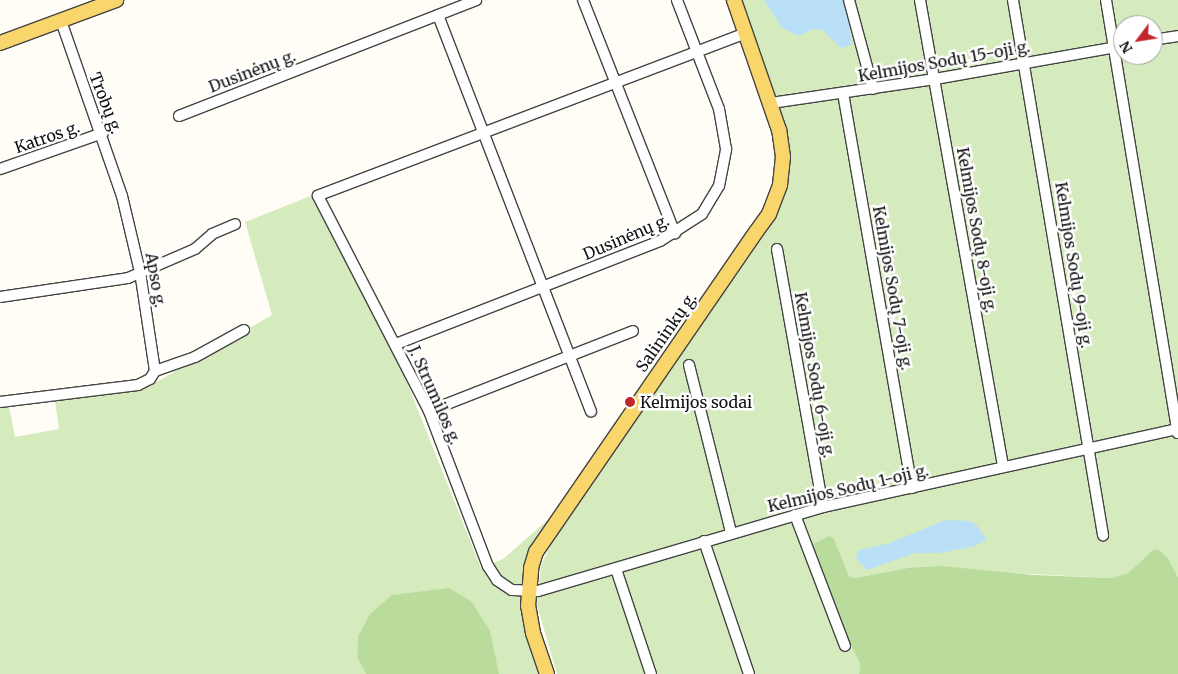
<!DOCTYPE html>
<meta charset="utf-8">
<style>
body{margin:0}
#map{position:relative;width:1178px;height:674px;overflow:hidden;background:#fffdf5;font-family:Merriweather,serif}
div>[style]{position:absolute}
.green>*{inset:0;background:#d5ebbd}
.forest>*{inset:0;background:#b9dc9c}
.water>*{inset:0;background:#b9e0f7}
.roads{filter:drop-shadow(1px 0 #444) drop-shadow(-1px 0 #444) drop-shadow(0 1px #444) drop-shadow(0 -1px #444)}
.minor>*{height:10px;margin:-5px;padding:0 5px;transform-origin:5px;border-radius:5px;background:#fff}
.major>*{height:14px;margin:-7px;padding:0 7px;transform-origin:7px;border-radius:7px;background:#f9d66b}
.dots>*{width:14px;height:14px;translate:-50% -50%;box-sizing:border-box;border:2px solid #fff;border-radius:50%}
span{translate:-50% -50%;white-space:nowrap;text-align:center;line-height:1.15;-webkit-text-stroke:5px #fff;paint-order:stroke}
.street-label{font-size:16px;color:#111}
.poi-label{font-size:16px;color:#111}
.left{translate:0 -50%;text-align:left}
.north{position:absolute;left:1113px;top:15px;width:50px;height:50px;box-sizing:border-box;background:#fff;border:1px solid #a0a0a0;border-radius:50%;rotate:239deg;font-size:14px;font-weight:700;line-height:20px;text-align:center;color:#111}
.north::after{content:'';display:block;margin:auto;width:18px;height:22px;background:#c4262e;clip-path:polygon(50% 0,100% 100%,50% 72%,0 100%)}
</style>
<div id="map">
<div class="green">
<div style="clip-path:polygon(evenodd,741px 0,1178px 0,1178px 577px,1167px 557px,1159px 550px,1153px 550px,1128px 573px,1111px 578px,907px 568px,855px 578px,849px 576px,834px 539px,824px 589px,860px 664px,859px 674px,557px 674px,537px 605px,541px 565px,554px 539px,774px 221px,787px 184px,741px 0,1123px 25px,1153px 25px,1153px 55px,1123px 55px,1123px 25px)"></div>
<div style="clip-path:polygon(313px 195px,398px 360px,481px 568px,503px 559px,551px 517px,532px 547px,525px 567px,541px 674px,499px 674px,370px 614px,358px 636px,357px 657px,366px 674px,0 674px,0 408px,9px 407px,15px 437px,59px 429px,55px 401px,148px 387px,272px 315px,245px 222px)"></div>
</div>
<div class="forest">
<div style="clip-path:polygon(829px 536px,834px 539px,849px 576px,855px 578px,907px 568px,941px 566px,1034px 575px,1111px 578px,1128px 573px,1153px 550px,1159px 550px,1167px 557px,1178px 577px,1178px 674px,859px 674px,860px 664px,824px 589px,809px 546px)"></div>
<div style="clip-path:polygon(449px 588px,472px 602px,490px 631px,499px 674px,366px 674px,357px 657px,358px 636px,370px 614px,392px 595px)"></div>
</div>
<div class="water">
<div style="clip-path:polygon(764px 0,843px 0,847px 8px,852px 45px,841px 48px,822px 30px,813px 29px,799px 36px,788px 31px,782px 28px)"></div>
<div style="clip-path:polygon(945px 520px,969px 521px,976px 524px,987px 540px,972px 547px,939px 553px,915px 553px,867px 570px,856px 559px,859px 550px,890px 543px)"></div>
</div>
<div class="roads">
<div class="minor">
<div style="left:583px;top:0;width:251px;rotate:68.5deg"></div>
<div style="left:849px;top:0;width:92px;rotate:74.9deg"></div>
<div style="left:920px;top:0;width:473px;rotate:79.9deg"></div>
<div style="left:1013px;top:0;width:543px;rotate:80.45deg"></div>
<div style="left:1106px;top:0;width:439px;rotate:80.6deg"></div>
<div style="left:438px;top:15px;width:425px;rotate:68.9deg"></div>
<div style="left:746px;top:33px;width:458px;rotate:159.2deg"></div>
<div style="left:318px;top:196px;width:242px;rotate:62.7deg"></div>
<div style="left:429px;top:411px;width:166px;rotate:69.2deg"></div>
<div style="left:488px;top:566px;width:17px;rotate:57deg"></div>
<div style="left:497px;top:580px;width:18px;rotate:34deg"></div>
<div style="left:512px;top:590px;width:26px;rotate:2deg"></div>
<div style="left:538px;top:591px;width:297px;rotate:-16.4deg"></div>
<div style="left:823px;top:507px;width:363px;rotate:-12.4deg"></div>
<div style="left:1153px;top:40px;width:25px;rotate:-9deg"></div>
<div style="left:843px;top:93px;width:401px;rotate:80.1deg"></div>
<div style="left:771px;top:103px;width:166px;rotate:-8.3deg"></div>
<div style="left:935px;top:79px;width:191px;rotate:-10deg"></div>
<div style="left:179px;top:116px;width:319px;rotate:-21.3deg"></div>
<div style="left:0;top:169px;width:109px;rotate:-19.3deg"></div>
<div style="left:777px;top:249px;width:262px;rotate:79.9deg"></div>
<div style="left:0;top:297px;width:129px;rotate:-8.4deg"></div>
<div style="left:128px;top:278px;width:73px;rotate:-23.4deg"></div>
<div style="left:195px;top:249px;width:23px;rotate:-41deg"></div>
<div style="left:212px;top:234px;width:25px;rotate:-23deg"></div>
<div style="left:396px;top:344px;width:283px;rotate:-21.3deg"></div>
<div style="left:660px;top:241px;width:50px;rotate:-32.7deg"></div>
<div style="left:702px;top:214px;width:33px;rotate:-59deg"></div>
<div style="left:719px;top:186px;width:38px;rotate:-79deg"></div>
<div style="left:726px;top:149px;width:41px;rotate:-99.9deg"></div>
<div style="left:719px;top:109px;width:117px;rotate:-111.1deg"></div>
<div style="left:689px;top:365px;width:172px;rotate:75.9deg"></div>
<div style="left:155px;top:371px;width:42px;rotate:-19.3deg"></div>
<div style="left:195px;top:357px;width:56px;rotate:-28.9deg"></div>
<div style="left:0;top:402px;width:139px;rotate:-7deg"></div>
<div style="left:138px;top:385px;width:13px;rotate:-27deg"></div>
<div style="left:150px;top:379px;width:9px;rotate:-58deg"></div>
<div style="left:155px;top:371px;width:100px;rotate:-98.6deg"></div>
<div style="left:140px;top:272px;width:78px;rotate:-103.3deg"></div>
<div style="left:122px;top:196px;width:185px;rotate:-109.2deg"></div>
<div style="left:429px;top:411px;width:219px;rotate:-21.4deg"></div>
<div style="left:795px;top:515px;width:140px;rotate:69.1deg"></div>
<div style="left:704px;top:541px;width:140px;rotate:71.3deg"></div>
<div style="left:616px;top:569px;width:111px;rotate:71.6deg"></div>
</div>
<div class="major">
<div style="left:0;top:43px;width:124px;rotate:-20.3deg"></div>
<div style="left:547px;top:674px;width:43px;rotate:-108.9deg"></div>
<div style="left:533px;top:633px;width:27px;rotate:-100deg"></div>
<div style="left:528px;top:606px;width:38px;rotate:-85deg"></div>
<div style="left:531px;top:568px;width:17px;rotate:-73deg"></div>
<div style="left:536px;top:552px;width:388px;rotate:-55.5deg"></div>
<div style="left:756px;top:232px;width:22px;rotate:-54deg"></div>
<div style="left:769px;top:214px;width:31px;rotate:-69deg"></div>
<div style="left:780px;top:185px;width:28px;rotate:-84deg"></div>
<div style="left:783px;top:157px;width:27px;rotate:-98deg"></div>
<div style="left:779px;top:130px;width:138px;rotate:-109.1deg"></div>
</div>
</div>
<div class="dots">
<div style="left:630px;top:402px;background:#c4262e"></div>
</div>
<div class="street-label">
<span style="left:944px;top:61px;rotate:-10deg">Kelmijos Sodų 15-oji g.</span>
<span style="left:252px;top:71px;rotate:-21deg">Dusinėnų g.</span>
<span style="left:106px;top:103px;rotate:69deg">Trobų g.</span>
<span style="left:47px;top:137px;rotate:-19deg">Katros g.</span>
<span style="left:977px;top:230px;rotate:80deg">Kelmijos Sodų 8-oji g.</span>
<span style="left:626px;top:237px;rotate:-23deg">Dusinėnų g.</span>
<span style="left:1074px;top:265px;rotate:81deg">Kelmijos Sodų 9-oji g.</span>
<span style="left:156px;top:280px;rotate:80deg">Apso g.</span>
<span style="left:893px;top:288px;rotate:80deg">Kelmijos Sodų 7-oji g.</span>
<span style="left:666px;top:332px;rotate:-55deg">Salininkų g.</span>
<span style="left:815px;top:375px;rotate:80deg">Kelmijos Sodų 6-oji g.</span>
<span style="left:435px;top:395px;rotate:66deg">J. Strumilos g.</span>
<span style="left:848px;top:488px;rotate:-13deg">Kelmijos Sodų 1-oji g.</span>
</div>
<div class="poi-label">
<span class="left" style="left:640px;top:402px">Kelmijos sodai</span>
</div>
<div class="north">N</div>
</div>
